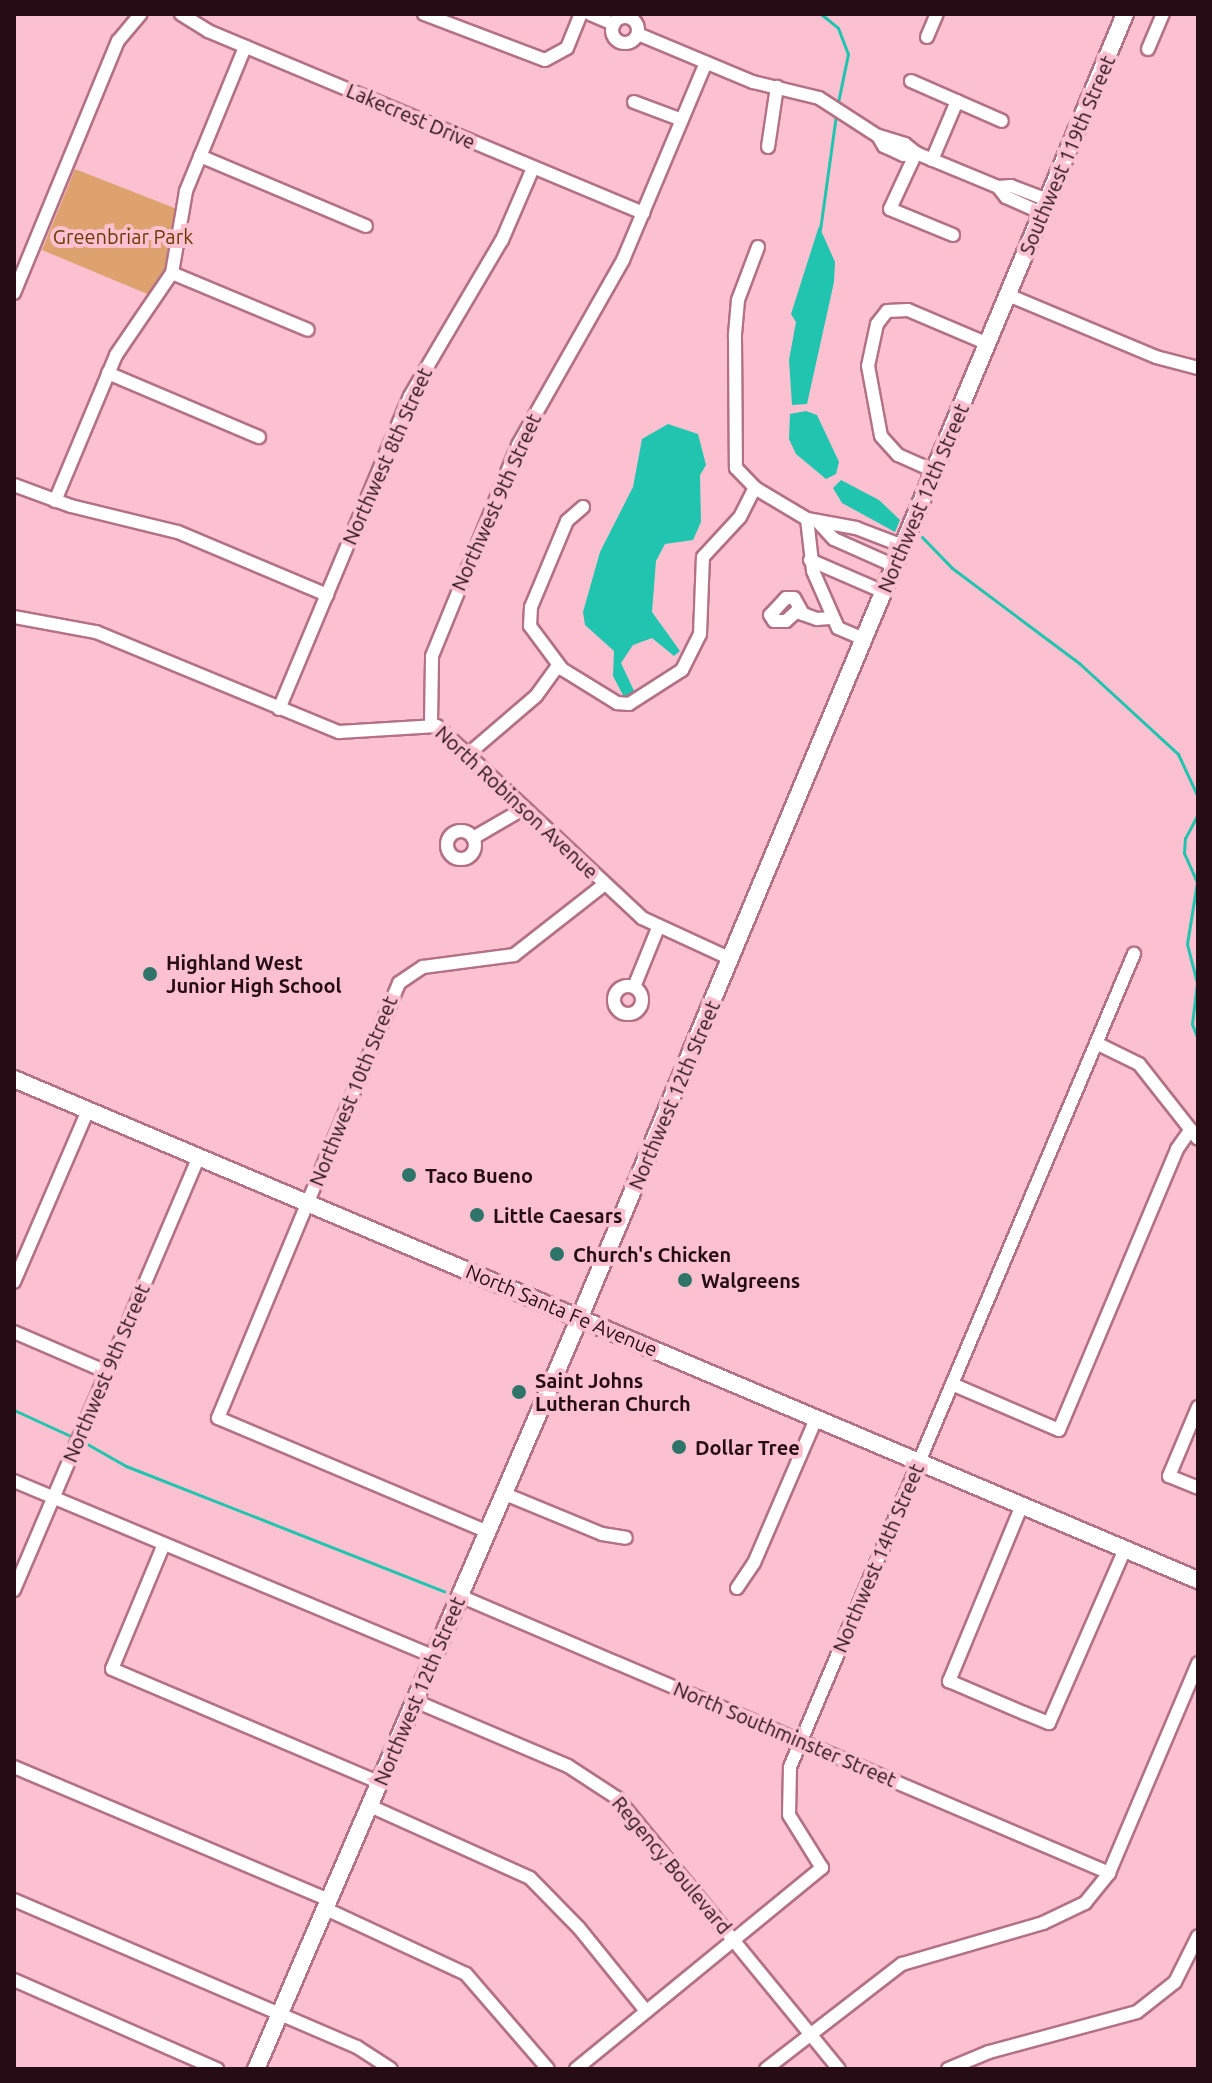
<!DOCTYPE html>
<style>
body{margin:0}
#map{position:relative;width:1212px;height:2083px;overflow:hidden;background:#fbc1d1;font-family:Ubuntu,sans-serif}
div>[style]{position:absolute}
.green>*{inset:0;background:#dea26f}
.water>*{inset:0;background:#21c4af}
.stream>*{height:3px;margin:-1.5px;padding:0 1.5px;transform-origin:1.5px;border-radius:1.5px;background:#21c4af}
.roads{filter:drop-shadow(2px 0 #b37185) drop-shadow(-2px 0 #b37185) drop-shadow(0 2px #b37185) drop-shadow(0 -2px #b37185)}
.minor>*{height:12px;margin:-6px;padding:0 6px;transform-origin:6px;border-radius:6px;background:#fff}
.minor>.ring{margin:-6px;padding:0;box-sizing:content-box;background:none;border:12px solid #fff;border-radius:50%}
.major>*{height:16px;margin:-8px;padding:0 8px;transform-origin:8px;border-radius:8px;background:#fff}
.dots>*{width:22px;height:22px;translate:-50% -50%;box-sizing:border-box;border:4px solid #fbc1d1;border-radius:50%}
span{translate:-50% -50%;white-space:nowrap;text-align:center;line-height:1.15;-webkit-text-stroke:8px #fbc1d1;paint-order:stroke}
.street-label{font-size:20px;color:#260d15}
.park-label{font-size:20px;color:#6b3900}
.poi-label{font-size:20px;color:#260d15;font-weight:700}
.left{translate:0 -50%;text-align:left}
.frame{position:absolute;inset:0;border:16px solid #260d15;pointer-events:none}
</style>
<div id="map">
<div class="green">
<div style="clip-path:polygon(75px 169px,177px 209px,172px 257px,152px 296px,42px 250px)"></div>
</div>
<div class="water">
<div style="clip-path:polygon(819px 226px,835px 262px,834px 282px,807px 404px,792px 405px,789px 360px,796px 322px,791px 314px)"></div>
<div style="clip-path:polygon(806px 411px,817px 415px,839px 462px,836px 474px,826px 479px,796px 454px,789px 439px,790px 414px)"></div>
<div style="clip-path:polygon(668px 424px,698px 434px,706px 465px,700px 475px,701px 522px,693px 540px,665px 544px,656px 561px,652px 612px,680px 651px,674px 656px,652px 638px,633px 645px,621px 663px,636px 695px,625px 699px,613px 676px,614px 651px,585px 625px,583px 612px,600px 552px,633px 487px,642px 439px)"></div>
<div style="clip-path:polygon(841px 480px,879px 500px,900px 520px,895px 532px,842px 503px,833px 488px)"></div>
</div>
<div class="stream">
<div style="left:821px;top:14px;width:22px;rotate:39deg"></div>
<div style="left:838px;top:28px;width:28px;rotate:69deg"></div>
<div style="left:848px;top:54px;width:54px;rotate:101.7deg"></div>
<div style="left:820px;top:230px;width:117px;rotate:-82.1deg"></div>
<div style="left:922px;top:537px;width:43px;rotate:45.9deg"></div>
<div style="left:952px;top:568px;width:159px;rotate:36.8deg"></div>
<div style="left:1079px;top:663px;width:134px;rotate:42.6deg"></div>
<div style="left:1178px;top:754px;width:47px;rotate:65.1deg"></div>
<div style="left:1198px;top:814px;width:27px;rotate:118deg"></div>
<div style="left:1185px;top:838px;width:15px;rotate:94deg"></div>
<div style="left:1184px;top:853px;width:32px;rotate:66deg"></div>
<div style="left:1197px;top:882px;width:63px;rotate:99.2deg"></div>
<div style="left:1187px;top:944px;width:40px;rotate:75.6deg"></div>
<div style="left:1197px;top:983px;width:41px;rotate:97deg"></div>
<div style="left:1192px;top:1024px;width:17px;rotate:69deg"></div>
<div style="left:14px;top:1410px;width:67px;rotate:24.7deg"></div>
<div style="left:82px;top:1441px;width:51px;rotate:29.6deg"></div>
<div style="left:126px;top:1466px;width:342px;rotate:21.5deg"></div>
</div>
<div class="roads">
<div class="minor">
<div style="left:181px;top:14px;width:32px;rotate:32deg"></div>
<div style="left:208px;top:31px;width:472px;rotate:22.7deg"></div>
<div style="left:424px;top:14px;width:129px;rotate:20.8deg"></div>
<div style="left:545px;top:60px;width:25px;rotate:-29deg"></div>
<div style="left:567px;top:48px;width:37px;rotate:-68deg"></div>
<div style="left:590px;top:14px;width:26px;rotate:23deg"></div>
<div class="ring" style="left:612px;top:17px;width:14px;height:14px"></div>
<div style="left:638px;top:34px;width:125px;rotate:22.7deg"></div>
<div style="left:753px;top:82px;width:68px;rotate:13.6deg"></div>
<div style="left:819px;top:98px;width:70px;rotate:32.8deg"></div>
<div style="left:878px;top:136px;width:12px;rotate:59deg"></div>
<div style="left:884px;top:146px;width:21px;rotate:25deg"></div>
<div style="left:903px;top:155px;width:13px;rotate:-9deg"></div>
<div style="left:916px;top:153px;width:14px;rotate:-141deg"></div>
<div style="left:905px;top:144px;width:28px;rotate:-163deg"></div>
<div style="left:927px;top:37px;width:25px;rotate:-67deg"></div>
<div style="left:1148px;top:49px;width:38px;rotate:-67deg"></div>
<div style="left:911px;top:81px;width:99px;rotate:23.7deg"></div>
<div style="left:634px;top:102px;width:51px;rotate:20.6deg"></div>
<div style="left:768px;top:147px;width:61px;rotate:-81.5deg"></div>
<div style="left:200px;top:156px;width:180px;rotate:22.9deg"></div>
<div style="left:932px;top:160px;width:64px;rotate:-67deg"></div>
<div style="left:998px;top:187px;width:13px;rotate:-4deg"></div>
<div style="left:1011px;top:186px;width:39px;rotate:21deg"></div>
<div style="left:953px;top:235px;width:68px;rotate:-157.6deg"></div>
<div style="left:890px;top:209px;width:62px;rotate:-65.1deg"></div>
<div style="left:916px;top:153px;width:89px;rotate:22.5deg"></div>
<div style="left:998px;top:187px;width:13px;rotate:51deg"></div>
<div style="left:1006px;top:197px;width:39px;rotate:24deg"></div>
<div style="left:758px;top:247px;width:57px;rotate:110.7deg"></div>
<div style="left:738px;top:300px;width:37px;rotate:95deg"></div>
<div style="left:735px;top:337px;width:131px;rotate:89.6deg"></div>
<div style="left:736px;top:468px;width:28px;rotate:46deg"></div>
<div style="left:755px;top:488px;width:61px;rotate:30.8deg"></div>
<div style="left:807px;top:519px;width:50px;rotate:10.4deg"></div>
<div style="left:856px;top:528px;width:50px;rotate:21deg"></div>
<div style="left:172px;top:273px;width:147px;rotate:22.7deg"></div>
<div style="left:14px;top:293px;width:273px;rotate:-67.6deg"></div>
<div style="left:118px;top:41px;width:35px;rotate:-50deg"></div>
<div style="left:1008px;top:295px;width:160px;rotate:22.7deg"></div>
<div style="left:1156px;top:357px;width:43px;rotate:14.7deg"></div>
<div style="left:108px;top:373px;width:164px;rotate:23deg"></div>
<div style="left:934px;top:471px;width:39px;rotate:-156deg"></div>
<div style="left:898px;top:455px;width:25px;rotate:-132deg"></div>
<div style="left:881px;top:436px;width:71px;rotate:-100.5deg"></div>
<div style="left:868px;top:366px;width:43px;rotate:-77.9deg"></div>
<div style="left:877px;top:324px;width:16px;rotate:-52deg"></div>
<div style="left:887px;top:311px;width:21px;rotate:-3deg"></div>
<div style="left:908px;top:310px;width:87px;rotate:23deg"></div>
<div style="left:14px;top:485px;width:61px;rotate:20.2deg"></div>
<div style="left:71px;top:506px;width:110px;rotate:13.7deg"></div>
<div style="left:178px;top:532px;width:162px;rotate:22.9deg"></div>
<div style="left:55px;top:501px;width:158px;rotate:-67.3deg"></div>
<div style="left:116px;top:355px;width:99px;rotate:-55.7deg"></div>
<div style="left:172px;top:273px;width:83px;rotate:-80.3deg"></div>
<div style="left:186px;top:191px;width:156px;rotate:-67.7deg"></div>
<div style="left:583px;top:507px;width:21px;rotate:139deg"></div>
<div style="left:567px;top:521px;width:93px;rotate:112.7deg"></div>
<div style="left:531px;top:607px;width:19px;rotate:93deg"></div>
<div style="left:530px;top:626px;width:54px;rotate:53.3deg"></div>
<div style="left:562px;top:669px;width:65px;rotate:31.7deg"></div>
<div style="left:617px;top:703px;width:12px;rotate:5deg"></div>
<div style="left:629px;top:704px;width:63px;rotate:-32.7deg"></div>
<div style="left:682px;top:670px;width:40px;rotate:-63.4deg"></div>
<div style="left:700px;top:634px;width:77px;rotate:-87.8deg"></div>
<div style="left:703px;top:557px;width:54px;rotate:-47.2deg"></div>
<div style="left:740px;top:517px;width:33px;rotate:-63deg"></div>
<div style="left:807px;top:519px;width:52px;rotate:83.4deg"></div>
<div style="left:813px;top:571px;width:62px;rotate:66.3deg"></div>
<div style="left:838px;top:628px;width:28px;rotate:23deg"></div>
<div style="left:818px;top:522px;width:23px;rotate:47deg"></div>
<div style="left:834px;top:539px;width:67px;rotate:23.9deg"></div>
<div style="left:810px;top:560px;width:81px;rotate:23.4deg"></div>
<div style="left:803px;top:614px;width:18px;rotate:-119deg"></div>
<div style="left:794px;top:598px;width:8px;rotate:180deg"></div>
<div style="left:786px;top:598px;width:23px;rotate:133deg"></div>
<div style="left:770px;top:615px;width:7px;rotate:56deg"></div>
<div style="left:774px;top:621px;width:12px"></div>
<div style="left:786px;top:621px;width:13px;rotate:-42deg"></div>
<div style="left:796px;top:612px;width:7px;rotate:16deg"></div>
<div style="left:803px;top:614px;width:15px;rotate:20deg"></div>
<div style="left:817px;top:619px;width:16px;rotate:-4deg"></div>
<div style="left:14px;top:617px;width:83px;rotate:10.4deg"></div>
<div style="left:96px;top:632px;width:263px;rotate:22.4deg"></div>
<div style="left:339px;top:732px;width:98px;rotate:-3.5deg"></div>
<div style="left:437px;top:726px;width:281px;rotate:43.1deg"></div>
<div style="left:642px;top:918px;width:98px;rotate:24.7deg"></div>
<div style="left:279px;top:709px;width:339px;rotate:-67.3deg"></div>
<div style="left:410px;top:396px;width:181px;rotate:-59.5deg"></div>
<div style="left:502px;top:240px;width:78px;rotate:-66.7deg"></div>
<div style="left:431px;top:723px;width:67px;rotate:-89.1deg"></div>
<div style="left:432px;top:656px;width:228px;rotate:-67.8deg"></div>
<div style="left:518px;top:445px;width:213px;rotate:-60.4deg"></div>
<div style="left:623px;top:260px;width:214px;rotate:-67.2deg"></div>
<div style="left:466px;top:756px;width:92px;rotate:-40.6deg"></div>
<div style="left:536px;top:696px;width:37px;rotate:-54deg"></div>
<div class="ring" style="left:447px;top:831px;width:16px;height:16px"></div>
<div style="left:473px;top:838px;width:58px;rotate:-30.1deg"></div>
<div class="ring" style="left:614px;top:986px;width:16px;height:16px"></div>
<div style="left:634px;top:987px;width:64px;rotate:-67.9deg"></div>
<div style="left:1096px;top:1043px;width:48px;rotate:26deg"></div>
<div style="left:1139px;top:1064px;width:95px;rotate:51.8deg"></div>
<div style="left:14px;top:1282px;width:187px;rotate:-66.7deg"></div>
<div style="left:14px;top:1332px;width:101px;rotate:23.3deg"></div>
<div style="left:952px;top:1384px;width:116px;rotate:23.3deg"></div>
<div style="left:1059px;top:1430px;width:305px;rotate:-67.2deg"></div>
<div style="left:1177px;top:1149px;width:24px;rotate:-55deg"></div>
<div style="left:1198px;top:1407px;width:75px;rotate:112.8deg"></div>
<div style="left:1169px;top:1476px;width:31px;rotate:22deg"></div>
<div style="left:14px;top:1481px;width:455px;rotate:22.7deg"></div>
<div style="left:505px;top:1494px;width:105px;rotate:22.4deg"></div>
<div style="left:602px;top:1534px;width:24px;rotate:9deg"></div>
<div style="left:1022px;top:1505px;width:191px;rotate:112.5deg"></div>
<div style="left:949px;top:1681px;width:82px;rotate:23.1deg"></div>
<div style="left:1024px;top:1713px;width:27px;rotate:22deg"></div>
<div style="left:1049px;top:1723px;width:190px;rotate:-66.4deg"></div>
<div style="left:488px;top:1532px;width:293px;rotate:-157.1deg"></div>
<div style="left:218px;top:1418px;width:471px;rotate:-67.4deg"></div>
<div style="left:399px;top:983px;width:29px;rotate:-34deg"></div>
<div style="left:423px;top:967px;width:92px;rotate:-7.5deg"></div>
<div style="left:514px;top:955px;width:115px;rotate:-38deg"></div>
<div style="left:164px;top:1544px;width:135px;rotate:112.6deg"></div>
<div style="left:112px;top:1669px;width:291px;rotate:23deg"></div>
<div style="left:737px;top:1588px;width:30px;rotate:-56deg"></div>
<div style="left:754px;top:1563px;width:159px;rotate:-66.7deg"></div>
<div style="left:14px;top:1590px;width:471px;rotate:-66.9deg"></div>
<div style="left:460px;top:1596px;width:706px;rotate:23.11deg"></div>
<div style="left:415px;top:1701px;width:166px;rotate:23deg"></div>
<div style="left:568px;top:1766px;width:59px;rotate:33.1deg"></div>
<div style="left:617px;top:1798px;width:350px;rotate:50.7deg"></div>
<div style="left:14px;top:1767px;width:342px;rotate:22.9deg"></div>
<div style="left:370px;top:1806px;width:175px;rotate:24.2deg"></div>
<div style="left:530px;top:1878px;width:70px;rotate:45.6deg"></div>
<div style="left:579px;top:1928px;width:107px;rotate:51.1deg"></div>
<div style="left:14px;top:1900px;width:373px;rotate:23.2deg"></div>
<div style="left:357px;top:2047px;width:40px;rotate:32.9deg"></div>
<div style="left:326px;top:1909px;width:154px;rotate:24.9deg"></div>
<div style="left:466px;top:1974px;width:125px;rotate:49.2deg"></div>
<div style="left:14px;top:1980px;width:222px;rotate:23.7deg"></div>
<div style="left:576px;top:2069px;width:318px;rotate:-39.3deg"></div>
<div style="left:822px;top:1868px;width:62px;rotate:-121.9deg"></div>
<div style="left:789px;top:1815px;width:48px;rotate:-88.8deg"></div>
<div style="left:790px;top:1767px;width:883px;rotate:-67.07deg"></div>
<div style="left:766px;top:2069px;width:172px;rotate:-37.7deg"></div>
<div style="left:902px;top:1964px;width:147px;rotate:-16.2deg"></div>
<div style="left:1043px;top:1923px;width:47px;rotate:-25.5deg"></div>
<div style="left:1085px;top:1903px;width:38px;rotate:-51deg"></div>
<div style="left:1109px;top:1873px;width:228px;rotate:-67deg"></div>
<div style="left:948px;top:2069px;width:44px;rotate:-22.5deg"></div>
<div style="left:989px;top:2052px;width:153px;rotate:-15.1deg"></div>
<div style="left:1137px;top:2012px;width:48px;rotate:-38.3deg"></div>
<div style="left:1175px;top:1982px;width:51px;rotate:-63.4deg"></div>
</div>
<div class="major">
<div style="left:14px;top:1079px;width:1286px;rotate:22.94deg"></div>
<div style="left:256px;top:2069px;width:819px;rotate:-66.69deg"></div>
<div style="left:580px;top:1317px;width:1412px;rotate:-67.3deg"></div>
</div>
</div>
<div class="dots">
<div style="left:150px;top:974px;background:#2f7469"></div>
<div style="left:409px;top:1175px;background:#2f7469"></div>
<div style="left:477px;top:1215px;background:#2f7469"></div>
<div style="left:557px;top:1254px;background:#2f7469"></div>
<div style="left:685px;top:1280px;background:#2f7469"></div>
<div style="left:519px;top:1392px;background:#2f7469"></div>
<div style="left:679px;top:1447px;background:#2f7469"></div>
</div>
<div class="street-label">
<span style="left:411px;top:116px;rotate:23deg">Lakecrest Drive</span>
<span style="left:1067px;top:155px;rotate:-67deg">Southwest 119th Street</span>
<span style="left:387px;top:456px;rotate:-66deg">Northwest 8th Street</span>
<span style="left:923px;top:498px;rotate:-67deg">Northwest 12th Street</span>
<span style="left:496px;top:502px;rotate:-66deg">Northwest 9th Street</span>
<span style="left:517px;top:802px;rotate:43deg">North Robinson Avenue</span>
<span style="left:353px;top:1091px;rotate:-68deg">Northwest 10th Street</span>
<span style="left:674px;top:1095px;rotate:-67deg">Northwest 12th Street</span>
<span style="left:562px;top:1310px;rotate:23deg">North Santa Fe Avenue</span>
<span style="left:106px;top:1373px;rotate:-67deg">Northwest 9th Street</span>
<span style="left:878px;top:1558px;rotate:-67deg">Northwest 14th Street</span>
<span style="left:419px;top:1691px;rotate:-67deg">Northwest 12th Street</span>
<span style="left:785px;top:1734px;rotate:23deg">North Southminster Street</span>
<span style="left:672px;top:1865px;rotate:50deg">Regency Boulevard</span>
</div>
<div class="park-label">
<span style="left:123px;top:236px">Greenbriar Park</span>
</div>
<div class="poi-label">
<span class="left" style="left:166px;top:974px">Highland West<br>Junior High School</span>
<span class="left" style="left:425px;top:1175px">Taco Bueno</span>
<span class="left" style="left:493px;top:1215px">Little Caesars</span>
<span class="left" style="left:573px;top:1254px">Church's Chicken</span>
<span class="left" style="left:701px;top:1280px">Walgreens</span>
<span class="left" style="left:535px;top:1392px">Saint Johns<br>Lutheran Church</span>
<span class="left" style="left:695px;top:1447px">Dollar Tree</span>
</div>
<div class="frame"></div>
</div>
